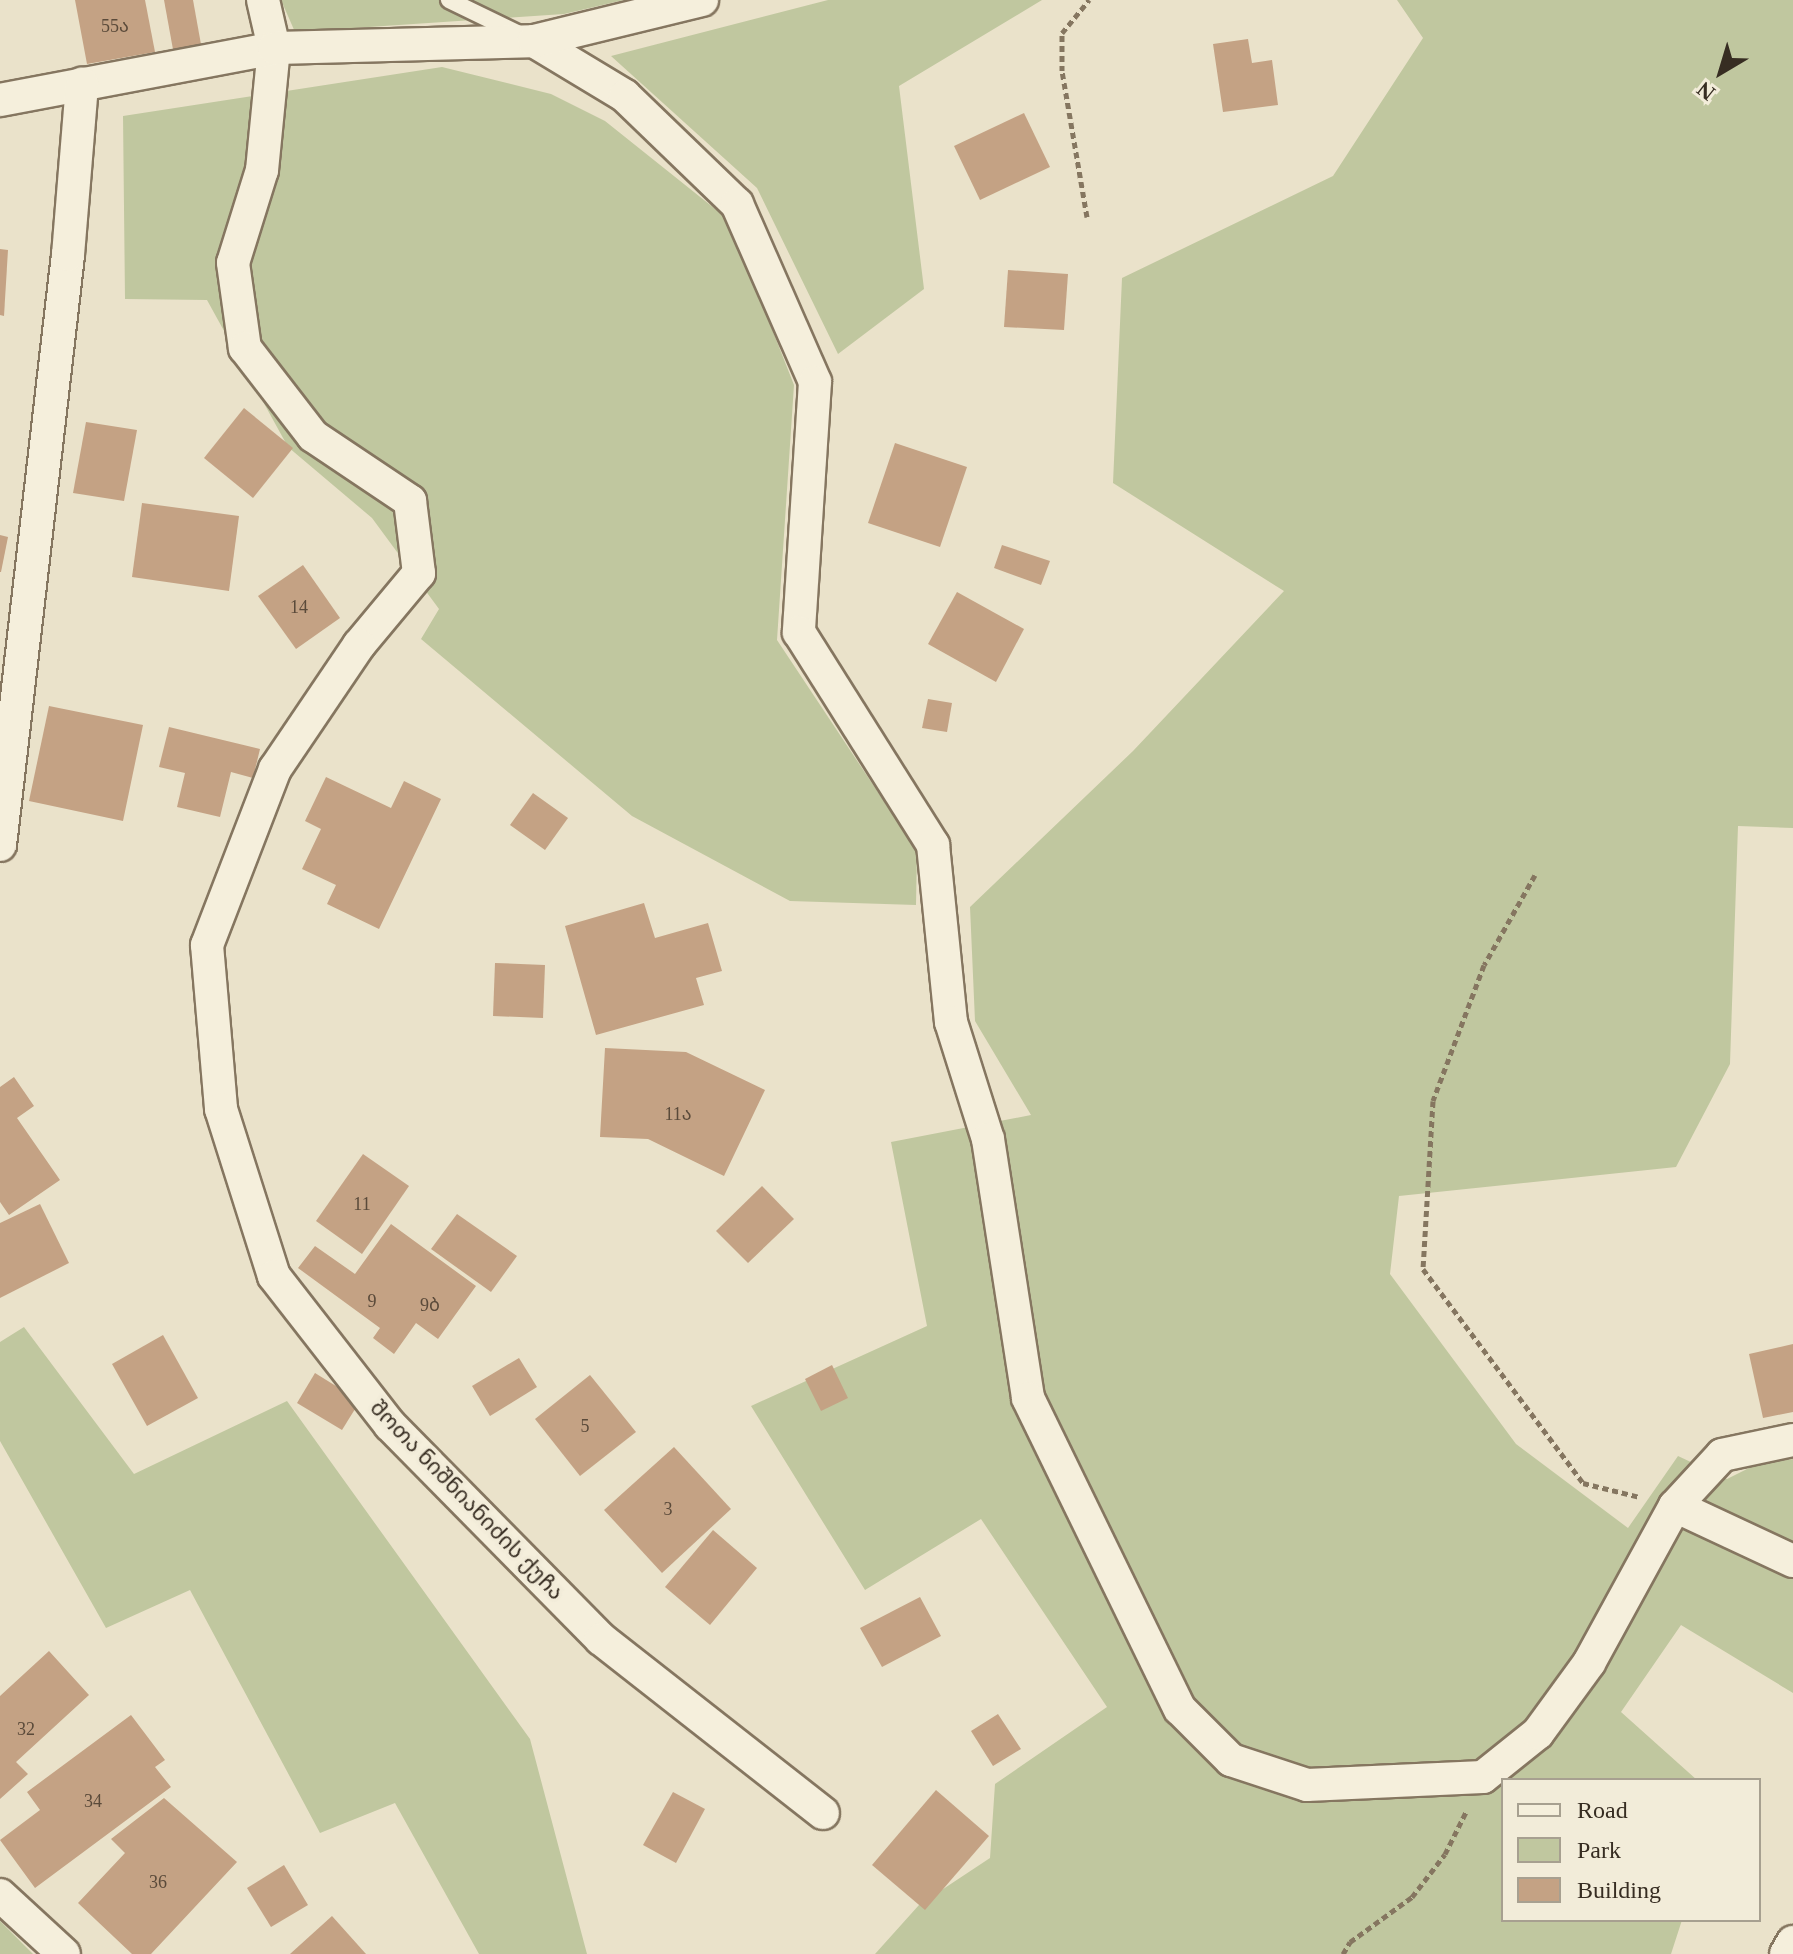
<!DOCTYPE html>
<meta charset="utf-8">
<style>
body{margin:0}
#map{position:relative;width:1793px;height:1954px;overflow:hidden;background:#eae2ca;font-family:"Times New Roman","Noto Sans Georgian",serif}
div>[style]{position:absolute}
.green>*{inset:0;background:#c0c79f}
.building>*{inset:0;background:#c4a284}
.path>*{height:5px;margin-top:-2.5px;transform-origin:0;background:repeating-linear-gradient(90deg,#857660 0 6px,transparent 0 10px)}
.roads{filter:drop-shadow(2px 0 #857660) drop-shadow(-2px 0 #857660) drop-shadow(0 2px #857660) drop-shadow(0 -2px #857660)}
.lane>*{height:16px;margin:-8px;padding:0 8px;transform-origin:8px;border-radius:8px;background:#f5efdc}
.street>*{height:32px;margin:-16px;padding:0 16px;transform-origin:16px;border-radius:16px;background:#f5efdc}
span{translate:-50% -50%;white-space:nowrap;text-align:center;line-height:1.15;-webkit-text-stroke:7px #f2ecd9;paint-order:stroke}
.number-label{font-size:18px;color:#5a4a3a}
.number-label span{-webkit-text-stroke-width:0}
.street-label{font-size:22px;color:#372d22}
.legend{position:absolute;left:1501px;top:1778px;width:260px;height:144px;box-sizing:border-box;background:#f2ecd9;border:2px solid #a7a090;margin:0;padding:10px 14px;list-style:none;font-size:24px;color:#372d22}
.legend li{display:flex;align-items:center;gap:16px;height:40px}
.legend b{width:40px;border:2px solid #a7a090}
.north{position:absolute;left:1681px;top:32px;width:80px;height:80px;-webkit-text-stroke:6px #f2ecd9;paint-order:stroke;rotate:218deg;font-size:22px;font-weight:700;line-height:32px;text-align:center;color:#372d22}
.north::after{content:'';display:block;margin:auto;width:28px;height:36px;background:#372d22;clip-path:polygon(50% 0,100% 100%,50% 72%,0 100%)}
</style>
<div id="map">
<div class="green">
<div style="clip-path:polygon(281px 0,624px 0,564px 14px,295px 32px)"></div>
<div style="clip-path:polygon(828px 0,1042px 0,899px 86px,924px 289px,838px 354px,757px 188px,611px 56px)"></div>
<div style="clip-path:polygon(1397px 0,1793px 0,1793px 828px,1738px 826px,1730px 1064px,1676px 1167px,1399px 1196px,1390px 1274px,1516px 1444px,1628px 1528px,1678px 1456px,1727px 1479px,1755px 1465px,1793px 1459px,1793px 1693px,1681px 1625px,1621px 1712px,1697px 1780px,1503px 1780px,1503px 1920px,1682px 1920px,1671px 1954px,875px 1954px,919px 1905px,990px 1858px,995px 1784px,1107px 1707px,981px 1519px,865px 1590px,751px 1406px,927px 1326px,891px 1142px,1031px 1115px,975px 1021px,970px 907px,1133px 751px,1284px 591px,1113px 483px,1122px 278px,1333px 176px,1423px 38px)"></div>
<div style="clip-path:polygon(442px 67px,551px 94px,605px 121px,729px 220px,794px 385px,777px 640px,917px 851px,916px 905px,790px 901px,632px 816px,421px 639px,439px 609px,372px 518px,288px 447px,207px 300px,125px 299px,123px 116px)"></div>
<div style="clip-path:polygon(24px 1327px,134px 1474px,287px 1401px,530px 1739px,587px 1954px,479px 1954px,395px 1803px,320px 1833px,190px 1590px,106px 1628px,0 1441px,0 1342px)"></div>
<div style="clip-path:polygon(0 1921px,33px 1954px,0 1954px)"></div>
</div>
<div class="building">
<div style="clip-path:polygon(75px 0,145px 0,155px 52px,87px 64px)"></div>
<div style="clip-path:polygon(164px 0,193px 0,204px 61px,176px 66px)"></div>
<div style="clip-path:polygon(1248px 39px,1252px 63px,1272px 60px,1278px 105px,1223px 112px,1213px 44px)"></div>
<div style="clip-path:polygon(1024px 113px,1050px 167px,980px 200px,954px 146px)"></div>
<div style="clip-path:polygon(0 249px,8px 250px,4px 316px,0 315px)"></div>
<div style="clip-path:polygon(1008px 270px,1068px 274px,1064px 330px,1004px 327px)"></div>
<div style="clip-path:polygon(244px 408px,293px 448px,253px 498px,204px 458px)"></div>
<div style="clip-path:polygon(86px 422px,137px 430px,124px 501px,73px 493px)"></div>
<div style="clip-path:polygon(895px 443px,967px 467px,940px 547px,868px 523px)"></div>
<div style="clip-path:polygon(142px 503px,239px 516px,229px 591px,132px 577px)"></div>
<div style="clip-path:polygon(0 535px,8px 537px,1px 572px,0 572px)"></div>
<div style="clip-path:polygon(1002px 545px,1050px 561px,1041px 585px,994px 568px)"></div>
<div style="clip-path:polygon(303px 565px,340px 618px,296px 649px,258px 596px)"></div>
<div style="clip-path:polygon(957px 592px,1024px 629px,996px 682px,928px 644px)"></div>
<div style="clip-path:polygon(928px 699px,952px 703px,947px 732px,922px 728px)"></div>
<div style="clip-path:polygon(49px 706px,143px 725px,123px 821px,29px 801px)"></div>
<div style="clip-path:polygon(169px 727px,260px 749px,253px 778px,231px 772px,220px 817px,177px 807px,185px 773px,159px 767px)"></div>
<div style="clip-path:polygon(326px 777px,391px 808px,404px 781px,441px 799px,379px 929px,327px 904px,336px 885px,302px 869px,321px 829px,305px 821px)"></div>
<div style="clip-path:polygon(533px 793px,568px 818px,545px 850px,510px 825px)"></div>
<div style="clip-path:polygon(644px 903px,655px 938px,708px 923px,722px 971px,696px 978px,704px 1005px,596px 1035px,565px 926px)"></div>
<div style="clip-path:polygon(495px 963px,545px 965px,543px 1018px,493px 1016px)"></div>
<div style="clip-path:polygon(605px 1048px,686px 1052px,765px 1090px,724px 1176px,648px 1139px,600px 1137px)"></div>
<div style="clip-path:polygon(14px 1077px,34px 1106px,17px 1118px,60px 1180px,9px 1215px,0 1202px,0 1087px)"></div>
<div style="clip-path:polygon(363px 1154px,409px 1186px,362px 1254px,316px 1221px)"></div>
<div style="clip-path:polygon(762px 1186px,794px 1219px,748px 1263px,716px 1231px)"></div>
<div style="clip-path:polygon(40px 1204px,69px 1263px,0 1298px,0 1223px)"></div>
<div style="clip-path:polygon(457px 1214px,517px 1256px,491px 1292px,431px 1249px)"></div>
<div style="clip-path:polygon(391px 1224px,476px 1286px,438px 1339px,416px 1323px,394px 1354px,373px 1338px,380px 1328px,298px 1268px,315px 1246px,355px 1274px)"></div>
<div style="clip-path:polygon(163px 1335px,198px 1398px,147px 1426px,112px 1364px)"></div>
<div style="clip-path:polygon(1793px 1344px,1793px 1412px,1763px 1418px,1749px 1354px)"></div>
<div style="clip-path:polygon(519px 1358px,537px 1387px,490px 1416px,472px 1386px)"></div>
<div style="clip-path:polygon(832px 1365px,848px 1398px,821px 1411px,805px 1379px)"></div>
<div style="clip-path:polygon(315px 1373px,360px 1401px,342px 1430px,297px 1403px)"></div>
<div style="clip-path:polygon(590px 1375px,636px 1432px,580px 1476px,535px 1419px)"></div>
<div style="clip-path:polygon(674px 1447px,731px 1509px,662px 1573px,604px 1510px)"></div>
<div style="clip-path:polygon(713px 1530px,757px 1568px,710px 1625px,665px 1587px)"></div>
<div style="clip-path:polygon(920px 1597px,941px 1636px,882px 1667px,860px 1628px)"></div>
<div style="clip-path:polygon(49px 1651px,89px 1695px,16px 1762px,28px 1774px,0 1799px,0 1696px)"></div>
<div style="clip-path:polygon(998px 1714px,1021px 1749px,993px 1766px,971px 1731px)"></div>
<div style="clip-path:polygon(131px 1715px,165px 1760px,155px 1767px,171px 1787px,35px 1888px,0 1840px,40px 1810px,27px 1792px)"></div>
<div style="clip-path:polygon(936px 1790px,989px 1836px,925px 1910px,872px 1865px)"></div>
<div style="clip-path:polygon(673px 1792px,705px 1809px,676px 1863px,643px 1845px)"></div>
<div style="clip-path:polygon(164px 1798px,237px 1862px,151px 1954px,132px 1954px,78px 1903px,125px 1853px,111px 1839px)"></div>
<div style="clip-path:polygon(284px 1865px,308px 1905px,271px 1927px,247px 1888px)"></div>
<div style="clip-path:polygon(332px 1916px,366px 1954px,290px 1954px)"></div>
</div>
<div class="path">
<div style="left:1087px;top:217px;width:148px;rotate:-99.7deg"></div>
<div style="left:1062px;top:71px;width:38px;rotate:-90deg"></div>
<div style="left:1062px;top:33px;width:43px;rotate:-50.7deg"></div>
<div style="left:1535px;top:875px;width:103px;rotate:119.5deg"></div>
<div style="left:1484px;top:965px;width:145px;rotate:110.6deg"></div>
<div style="left:1433px;top:1101px;width:168px;rotate:93.4deg"></div>
<div style="left:1423px;top:1269px;width:267px;rotate:53.2deg"></div>
<div style="left:1583px;top:1483px;width:59px;rotate:13.8deg"></div>
<div style="left:1343px;top:1954px;width:14px;rotate:-60deg"></div>
<div style="left:1350px;top:1942px;width:77px;rotate:-36deg"></div>
<div style="left:1412px;top:1897px;width:54px;rotate:-52.5deg"></div>
<div style="left:1445px;top:1854px;width:47px;rotate:-63.4deg"></div>
</div>
<div class="roads">
<div class="lane">
<div style="left:449px;top:0;width:78px;rotate:25.9deg"></div>
</div>
<div class="street">
<div style="left:263px;top:0;width:49px;rotate:77.1deg"></div>
<div style="left:274px;top:48px;width:123px;rotate:95.6deg"></div>
<div style="left:262px;top:170px;width:97px;rotate:107.3deg"></div>
<div style="left:233px;top:263px;width:86px;rotate:82deg"></div>
<div style="left:245px;top:348px;width:111px;rotate:52.3deg"></div>
<div style="left:313px;top:436px;width:117px;rotate:33.8deg"></div>
<div style="left:410px;top:501px;width:73px;rotate:82.9deg"></div>
<div style="left:419px;top:573px;width:94px;rotate:129.8deg"></div>
<div style="left:359px;top:645px;width:150px;rotate:124.1deg"></div>
<div style="left:275px;top:769px;width:189px;rotate:111.1deg"></div>
<div style="left:207px;top:945px;width:165px;rotate:85.1deg"></div>
<div style="left:221px;top:1109px;width:175px;rotate:72.4deg"></div>
<div style="left:274px;top:1276px;width:189px;rotate:52.1deg"></div>
<div style="left:390px;top:1425px;width:301px;rotate:45.4deg"></div>
<div style="left:601px;top:1639px;width:282px;rotate:38.1deg"></div>
<div style="left:534px;top:41px;width:106px;rotate:31.1deg"></div>
<div style="left:625px;top:96px;width:156px;rotate:44deg"></div>
<div style="left:737px;top:204px;width:194px;rotate:66.3deg"></div>
<div style="left:815px;top:382px;width:251px;rotate:93.7deg"></div>
<div style="left:799px;top:632px;width:252px;rotate:57.8deg"></div>
<div style="left:933px;top:845px;width:178px;rotate:84.2deg"></div>
<div style="left:951px;top:1022px;width:123px;rotate:72.5deg"></div>
<div style="left:988px;top:1139px;width:262px;rotate:81.2deg"></div>
<div style="left:1028px;top:1398px;width:346px;rotate:64deg"></div>
<div style="left:1180px;top:1709px;width:72px;rotate:45deg"></div>
<div style="left:1231px;top:1760px;width:80px;rotate:18.2deg"></div>
<div style="left:1307px;top:1785px;width:176px;rotate:-2.6deg"></div>
<div style="left:1483px;top:1777px;width:70px;rotate:-38.7deg"></div>
<div style="left:1538px;top:1733px;width:87px;rotate:-53.9deg"></div>
<div style="left:1589px;top:1663px;width:179px;rotate:-61.3deg"></div>
<div style="left:1675px;top:1506px;width:69px;rotate:-47.3deg"></div>
<div style="left:1722px;top:1455px;width:73px;rotate:-11.9deg"></div>
<div style="left:0;top:100px;width:279px;rotate:-10.7deg"></div>
<div style="left:274px;top:48px;width:260px;rotate:-1.5deg"></div>
<div style="left:534px;top:41px;width:173px;rotate:-13.7deg"></div>
<div style="left:0;top:845px;width:594px;rotate:-83.43deg"></div>
<div style="left:68px;top:255px;width:172px;rotate:-85.3deg"></div>
<div style="left:1675px;top:1506px;width:130px;rotate:25deg"></div>
<div style="left:0;top:1895px;width:87px;rotate:42.7deg"></div>
<div style="left:1786px;top:1954px;width:14px;rotate:-60deg"></div>
</div>
</div>
<div class="number-label">
<span style="left:115px;top:26px">55ა</span>
<span style="left:299px;top:607px">14</span>
<span style="left:678px;top:1114px">11ა</span>
<span style="left:362px;top:1204px">11</span>
<span style="left:372px;top:1301px">9</span>
<span style="left:430px;top:1305px">9ბ</span>
<span style="left:585px;top:1426px">5</span>
<span style="left:668px;top:1509px">3</span>
<span style="left:26px;top:1729px">32</span>
<span style="left:93px;top:1801px">34</span>
<span style="left:158px;top:1882px">36</span>
</div>
<div class="street-label">
<span style="left:467px;top:1500px;rotate:46deg">შოთა ნიშნიანიძის ქუჩა</span>
</div>
<ul class="legend">
<li><b style="height:10px;background:#f5efdc"></b>Road</li>
<li><b style="height:22px;background:#c0c79f"></b>Park</li>
<li><b style="height:22px;background:#c4a284"></b>Building</li>
</ul>
<div class="north">N</div>
</div>
